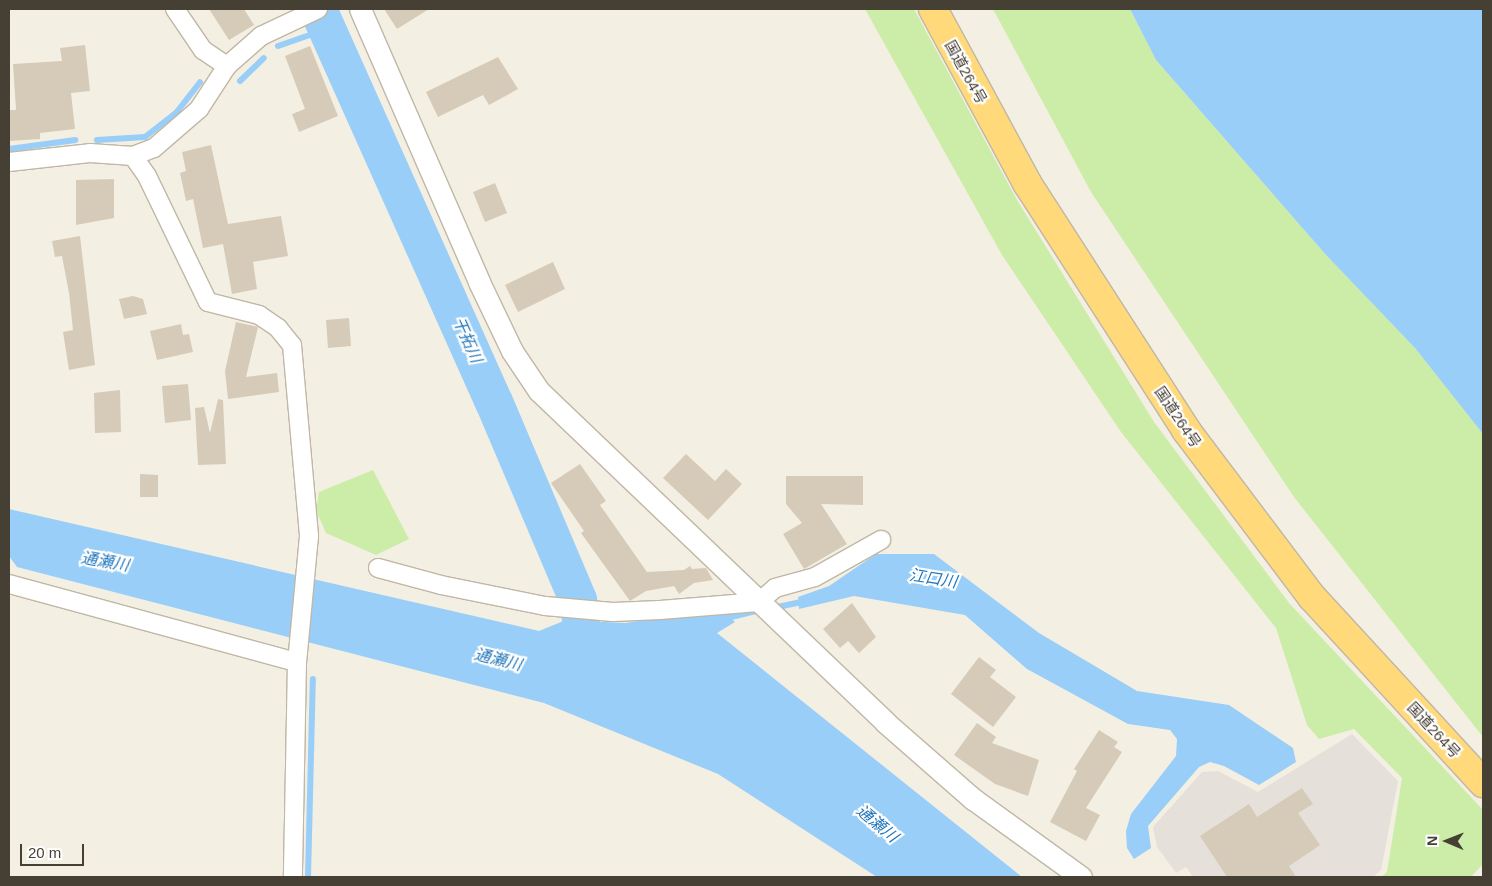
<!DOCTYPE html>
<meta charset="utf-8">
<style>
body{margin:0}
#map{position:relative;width:1492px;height:886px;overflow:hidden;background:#f4efe3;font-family:Helvetica,"Noto Sans JP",sans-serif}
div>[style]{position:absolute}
.industrial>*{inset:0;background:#e5e0d9}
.green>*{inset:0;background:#cbeda7}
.water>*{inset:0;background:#98cef7}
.stream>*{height:6px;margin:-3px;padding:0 3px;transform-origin:3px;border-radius:3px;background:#98cef7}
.river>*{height:38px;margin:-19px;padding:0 19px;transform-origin:19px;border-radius:19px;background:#98cef7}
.building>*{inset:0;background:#d6cbb8}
.roads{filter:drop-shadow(1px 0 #c0b7a5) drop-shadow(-1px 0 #c0b7a5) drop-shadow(0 1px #c0b7a5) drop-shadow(0 -1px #c0b7a5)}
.minor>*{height:18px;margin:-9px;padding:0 9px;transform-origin:9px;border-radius:9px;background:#fff}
.tertiary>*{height:21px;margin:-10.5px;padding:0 10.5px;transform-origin:10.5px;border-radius:10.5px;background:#fff}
.trunk>*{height:28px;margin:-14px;padding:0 14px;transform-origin:14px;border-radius:14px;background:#ffd97a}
span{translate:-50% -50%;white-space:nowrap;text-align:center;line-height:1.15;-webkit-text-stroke:4.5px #fff;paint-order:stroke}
.street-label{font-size:15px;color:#463f33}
.water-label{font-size:16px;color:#2277bc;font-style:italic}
.frame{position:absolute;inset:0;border:10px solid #463f33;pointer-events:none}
.north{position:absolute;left:1422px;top:816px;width:50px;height:50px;-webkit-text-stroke:4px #fff;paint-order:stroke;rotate:271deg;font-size:14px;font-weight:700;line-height:20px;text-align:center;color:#463f33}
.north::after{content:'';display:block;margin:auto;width:18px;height:22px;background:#463f33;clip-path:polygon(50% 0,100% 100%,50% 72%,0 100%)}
.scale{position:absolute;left:20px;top:844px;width:64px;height:22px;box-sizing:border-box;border:2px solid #463f33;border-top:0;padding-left:6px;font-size:15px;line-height:18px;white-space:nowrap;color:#463f33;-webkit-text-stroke:4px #fff;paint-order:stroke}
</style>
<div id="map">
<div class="industrial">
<div style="clip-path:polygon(1352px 734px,1398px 781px,1381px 870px,1373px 877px,1193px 877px,1186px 867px,1176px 873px,1157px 847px,1153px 827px,1202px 772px,1218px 771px,1258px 792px)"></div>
</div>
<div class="green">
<div style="clip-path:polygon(865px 9px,914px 9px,1017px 200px,1154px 422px,1289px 603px,1483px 810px,1483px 864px,1471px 877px,1381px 877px,1387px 872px,1402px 778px,1354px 729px,1319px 739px,1307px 725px,1276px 628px,1121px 432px,1002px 255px)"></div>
<div style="clip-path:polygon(993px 9px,1130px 9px,1156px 60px,1326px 255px,1415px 348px,1483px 434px,1483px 737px,1294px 497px,1091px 192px)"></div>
<div style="clip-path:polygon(373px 470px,409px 539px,376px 555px,326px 533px,316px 510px,319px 492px)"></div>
</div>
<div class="water">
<div style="clip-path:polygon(1130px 9px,1483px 9px,1483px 434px,1415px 348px,1326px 255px,1156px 60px)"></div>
<div style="clip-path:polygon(9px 509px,539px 631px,566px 620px,626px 623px,717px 607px,735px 622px,717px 633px,1022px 877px,877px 877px,718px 774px,544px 703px,17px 567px,9px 556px)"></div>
<div style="clip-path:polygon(876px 554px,934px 554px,1039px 633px,1137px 691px,1229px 705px,1293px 748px,1296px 762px,1259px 785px,1224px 766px,1210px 762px,1199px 767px,1148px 826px,1151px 848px,1134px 859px,1127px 848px,1126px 831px,1131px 814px,1176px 756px,1177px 739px,1170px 730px,1128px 724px,1027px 669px,965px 615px,854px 596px,799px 609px,798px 597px,829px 586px)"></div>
</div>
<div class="stream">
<div style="left:278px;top:46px;width:52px;rotate:-19.1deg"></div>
<div style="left:240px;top:81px;width:33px;rotate:-44deg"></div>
<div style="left:97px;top:140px;width:48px;rotate:-3.6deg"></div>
<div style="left:145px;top:137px;width:39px;rotate:-38deg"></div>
<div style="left:176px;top:113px;width:39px;rotate:-52deg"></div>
<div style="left:9px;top:149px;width:67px;rotate:-7.8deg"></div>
<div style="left:773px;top:608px;width:35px;rotate:-12deg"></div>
<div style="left:719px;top:620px;width:42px;rotate:-13.7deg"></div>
<div style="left:308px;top:877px;width:198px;rotate:-88.6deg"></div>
</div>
<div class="river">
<div style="left:318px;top:9px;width:431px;rotate:65.9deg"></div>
<div style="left:494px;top:402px;width:215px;rotate:67deg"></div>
<div style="left:578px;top:600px;width:19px;rotate:81deg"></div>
<div style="left:581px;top:619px;width:52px;rotate:93.3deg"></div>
</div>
<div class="building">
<div style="clip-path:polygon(209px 9px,244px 9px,254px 25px,229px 40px)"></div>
<div style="clip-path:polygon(384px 9px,429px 9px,397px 29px)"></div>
<div style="clip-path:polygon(85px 45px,90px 91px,71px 93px,75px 129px,40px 133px,40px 139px,9px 141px,9px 110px,16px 110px,13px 64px,62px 61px,60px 48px)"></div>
<div style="clip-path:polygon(310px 46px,338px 116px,299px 132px,292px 114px,305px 109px,285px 56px)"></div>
<div style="clip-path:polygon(498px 57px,518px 89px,489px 105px,483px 95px,438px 117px,426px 92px)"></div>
<div style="clip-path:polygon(211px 145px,228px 224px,281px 216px,288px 256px,253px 262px,257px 289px,232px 294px,223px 244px,203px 248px,193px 199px,186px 201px,180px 173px,186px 171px,182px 152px)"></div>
<div style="clip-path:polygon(114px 179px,114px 218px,76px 225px,76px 180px)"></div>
<div style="clip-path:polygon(495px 183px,507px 213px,485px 222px,473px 192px)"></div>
<div style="clip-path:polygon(80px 236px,95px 365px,69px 370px,63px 332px,73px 330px,69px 293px,62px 256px,55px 257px,52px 241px)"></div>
<div style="clip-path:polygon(553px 262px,565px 289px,518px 312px,505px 285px)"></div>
<div style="clip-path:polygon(133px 296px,143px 299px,147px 314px,124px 319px,119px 299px)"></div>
<div style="clip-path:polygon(349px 318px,351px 346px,328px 348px,326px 320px)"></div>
<div style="clip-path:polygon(236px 322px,258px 327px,246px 377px,277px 373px,279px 392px,228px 399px,225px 371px)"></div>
<div style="clip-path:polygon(181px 324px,183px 335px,189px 334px,193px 352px,157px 360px,150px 331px)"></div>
<div style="clip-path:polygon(188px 384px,191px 420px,165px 423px,162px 386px)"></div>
<div style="clip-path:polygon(120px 390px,121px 432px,95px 433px,94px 393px)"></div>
<div style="clip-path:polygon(218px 399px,223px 400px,226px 464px,198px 465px,195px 408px,204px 407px,210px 433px)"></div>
<div style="clip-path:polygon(686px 454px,715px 481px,726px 469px,742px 484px,708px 520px,663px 478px)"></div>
<div style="clip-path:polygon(580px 464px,606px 501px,600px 505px,647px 572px,684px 570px,690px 566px,692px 569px,706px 568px,713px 580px,694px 583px,679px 594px,674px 586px,646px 591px,630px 601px,581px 533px,584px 531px,551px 483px)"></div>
<div style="clip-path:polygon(140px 474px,158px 475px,158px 497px,140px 497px)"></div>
<div style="clip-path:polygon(786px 476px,863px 476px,863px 505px,821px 504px,847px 544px,804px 569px,783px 534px,802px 523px,786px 504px)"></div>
<div style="clip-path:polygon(852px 603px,876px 637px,859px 653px,848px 641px,840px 648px,823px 629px)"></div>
<div style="clip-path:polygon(979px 657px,996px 670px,990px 677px,1016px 697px,993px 727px,951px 694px)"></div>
<div style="clip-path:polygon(977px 723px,996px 737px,992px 743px,1039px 760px,1028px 796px,995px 784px,954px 755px)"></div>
<div style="clip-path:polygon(1099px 730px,1118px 742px,1114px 747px,1122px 752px,1086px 808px,1100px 815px,1086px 841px,1050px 822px,1077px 771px,1074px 769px)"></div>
<div style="clip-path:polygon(1302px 788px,1313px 804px,1298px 813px,1320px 845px,1289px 866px,1296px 877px,1227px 877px,1200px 836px,1249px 804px,1257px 817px)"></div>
</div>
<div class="roads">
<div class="minor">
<div style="left:175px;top:9px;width:50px;rotate:55.7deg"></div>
<div style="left:203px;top:50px;width:29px;rotate:34deg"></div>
<div style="left:133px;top:156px;width:22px;rotate:-21deg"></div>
<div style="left:154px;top:148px;width:60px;rotate:-40.9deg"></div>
<div style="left:199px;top:109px;width:51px;rotate:-56.9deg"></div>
<div style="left:227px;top:66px;width:45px;rotate:-41.4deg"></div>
<div style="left:261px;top:36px;width:63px;rotate:-25.3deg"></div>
<div style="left:9px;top:162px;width:81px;rotate:-6.3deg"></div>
<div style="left:90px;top:153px;width:43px;rotate:4deg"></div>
<div style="left:133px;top:156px;width:24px;rotate:55deg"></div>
<div style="left:147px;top:176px;width:140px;rotate:64.2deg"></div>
<div style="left:208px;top:302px;width:53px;rotate:14.3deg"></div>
<div style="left:259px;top:315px;width:23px;rotate:34deg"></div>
<div style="left:278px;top:328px;width:22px;rotate:51deg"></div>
<div style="left:292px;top:345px;width:192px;rotate:84.9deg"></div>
<div style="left:309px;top:536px;width:127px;rotate:95.4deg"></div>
<div style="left:297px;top:662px;width:215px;rotate:91.1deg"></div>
<div style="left:378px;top:568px;width:65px;rotate:15.1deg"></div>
<div style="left:441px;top:585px;width:106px;rotate:11.4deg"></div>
<div style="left:545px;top:606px;width:68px;rotate:5deg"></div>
<div style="left:613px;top:612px;width:47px;rotate:-2.4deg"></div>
<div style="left:660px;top:610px;width:99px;rotate:-4.6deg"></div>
<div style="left:759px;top:602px;width:21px;rotate:-41deg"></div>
<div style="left:775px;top:588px;width:41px;rotate:-15.4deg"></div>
<div style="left:815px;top:577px;width:76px;rotate:-29.3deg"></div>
<div style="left:9px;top:584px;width:298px;rotate:15.2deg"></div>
</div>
<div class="tertiary">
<div style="left:360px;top:9px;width:298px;rotate:66.4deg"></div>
<div style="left:479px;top:282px;width:76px;rotate:64.4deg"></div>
<div style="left:512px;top:351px;width:48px;rotate:56deg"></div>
<div style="left:539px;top:391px;width:479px;rotate:43.7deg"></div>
<div style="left:885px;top:722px;width:117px;rotate:41.2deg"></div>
<div style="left:973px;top:799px;width:133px;rotate:35.8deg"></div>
</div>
<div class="trunk">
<div style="left:933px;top:9px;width:198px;rotate:61.6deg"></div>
<div style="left:1027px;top:183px;width:294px;rotate:57.2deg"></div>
<div style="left:1186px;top:430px;width:209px;rotate:53deg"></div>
<div style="left:1312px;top:597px;width:253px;rotate:47.4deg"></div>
</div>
</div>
<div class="street-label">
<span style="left:966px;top:72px;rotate:61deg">国道264号</span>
<span style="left:1178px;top:417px;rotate:56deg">国道264号</span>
<span style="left:1434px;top:730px;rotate:47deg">国道264号</span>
</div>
<div class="water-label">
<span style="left:467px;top:340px;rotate:66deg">干拓川</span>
<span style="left:105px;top:562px;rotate:10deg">通瀬川</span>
<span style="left:933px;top:579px;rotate:9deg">江口川</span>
<span style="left:498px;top:660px;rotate:14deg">通瀬川</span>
<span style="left:877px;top:824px;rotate:40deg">通瀬川</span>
</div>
<div class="frame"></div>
<div class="north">N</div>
<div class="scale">20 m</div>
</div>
